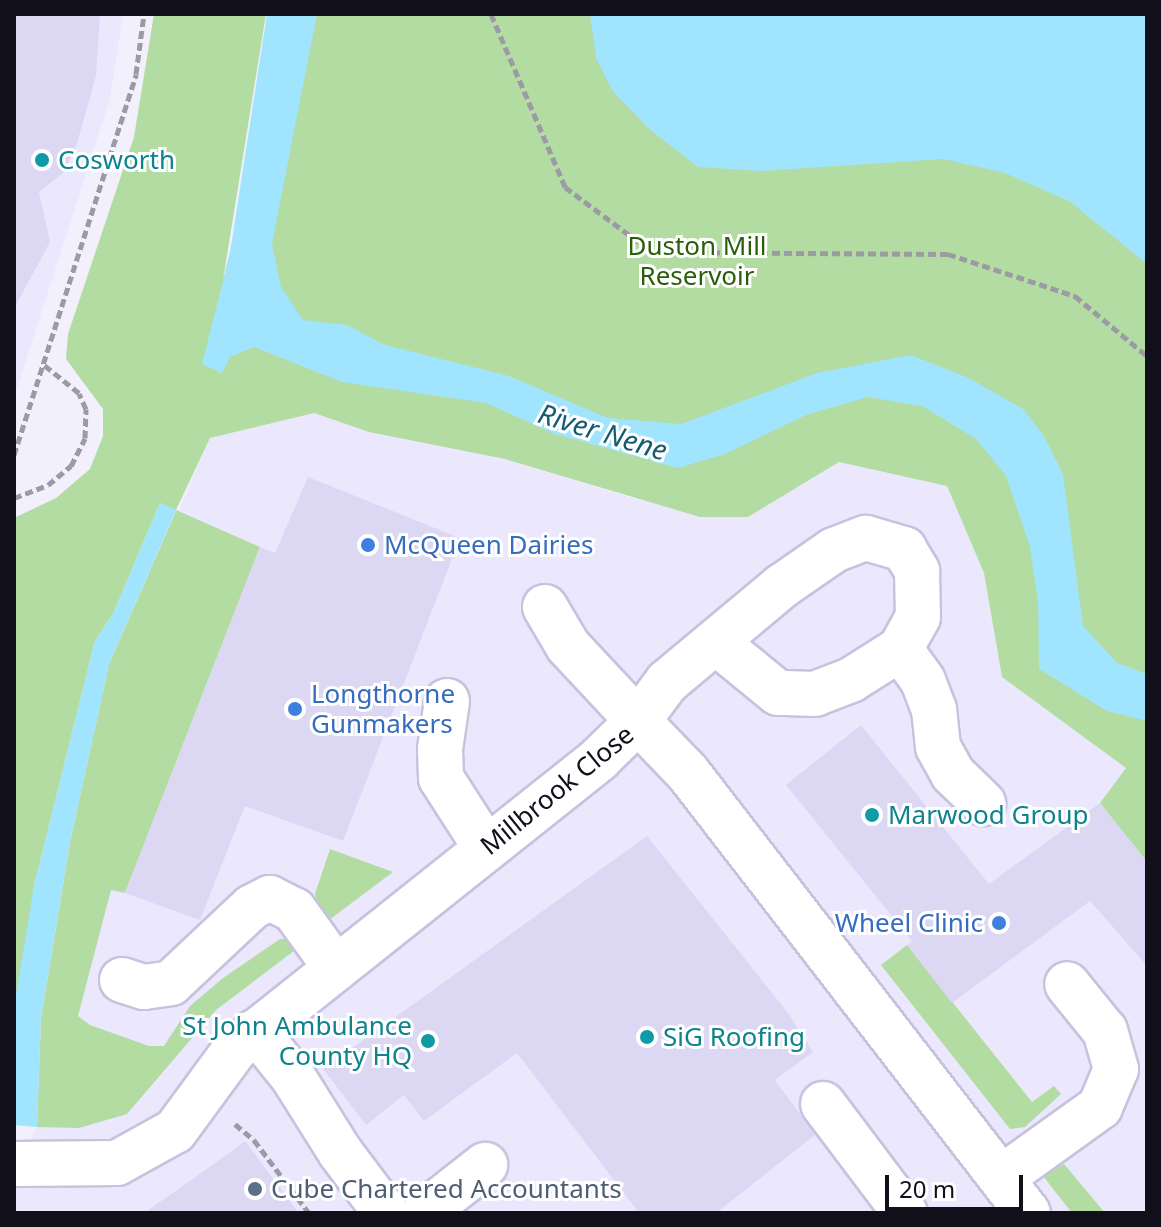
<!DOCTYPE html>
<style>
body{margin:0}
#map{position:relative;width:1161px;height:1227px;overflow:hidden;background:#f2f0fc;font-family:"Noto Sans",sans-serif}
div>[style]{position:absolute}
.built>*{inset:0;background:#ebe8fe}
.green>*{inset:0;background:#b2dca1}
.water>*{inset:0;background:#a0e4fd}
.building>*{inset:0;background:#dcd8f4}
.path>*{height:5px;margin-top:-2.5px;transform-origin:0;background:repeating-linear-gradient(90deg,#9c9aa5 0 8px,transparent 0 12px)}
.roads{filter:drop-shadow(2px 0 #c7c2de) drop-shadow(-2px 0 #c7c2de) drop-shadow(0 2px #c7c2de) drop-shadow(0 -2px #c7c2de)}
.minor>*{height:44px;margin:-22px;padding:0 22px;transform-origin:22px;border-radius:22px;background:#fff}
.dots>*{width:22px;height:22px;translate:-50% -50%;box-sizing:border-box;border:4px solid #fff;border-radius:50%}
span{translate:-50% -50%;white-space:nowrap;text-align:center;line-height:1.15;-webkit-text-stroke:6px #fff;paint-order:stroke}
.culture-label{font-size:26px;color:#0d838f}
.left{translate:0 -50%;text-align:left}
.right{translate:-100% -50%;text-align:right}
.park-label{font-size:26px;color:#2a5f0a}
.shop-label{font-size:26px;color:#366cbe}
.street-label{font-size:26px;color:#110f19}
.service-label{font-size:26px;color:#4e5e75}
.water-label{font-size:28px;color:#145c71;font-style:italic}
.frame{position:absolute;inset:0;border:16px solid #110f19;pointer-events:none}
.scale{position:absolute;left:885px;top:1175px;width:138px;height:36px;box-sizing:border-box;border:4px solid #110f19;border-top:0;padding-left:10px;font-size:24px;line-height:28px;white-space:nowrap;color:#110f19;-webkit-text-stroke:6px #fff;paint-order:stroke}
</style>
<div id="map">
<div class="built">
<div style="clip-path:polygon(14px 14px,123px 14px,110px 99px,14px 398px)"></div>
<div style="clip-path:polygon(314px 413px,369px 432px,505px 459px,642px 501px,748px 517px,839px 462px,947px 486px,984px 573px,1002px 677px,1147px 779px,1147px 1213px,14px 1213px,14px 1174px,37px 1127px,41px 1018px,145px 588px,210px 438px)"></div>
</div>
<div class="green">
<div style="clip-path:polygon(154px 14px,266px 14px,223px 280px,290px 14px,1147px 14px,1147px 862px,1100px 803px,1126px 768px,1002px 677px,984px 573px,947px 486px,839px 462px,748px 517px,700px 517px,505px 459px,369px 432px,314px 413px,210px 438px,176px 510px,260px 547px,125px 893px,111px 890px,78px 1016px,90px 1025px,149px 1046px,164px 1046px,190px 1006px,223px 978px,280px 939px,292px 939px,299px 947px,216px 1010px,127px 1114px,79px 1128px,37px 1127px,41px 1018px,70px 842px,109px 664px,176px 511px,160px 503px,113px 614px,95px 641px,34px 886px,14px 1026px,14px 518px,56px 498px,90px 469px,103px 436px,103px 409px,66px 359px,68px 334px,134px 137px)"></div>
<div style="clip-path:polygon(330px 849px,393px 872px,329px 920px,319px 909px,315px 894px)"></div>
<div style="clip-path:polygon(907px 945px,1032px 1102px,1054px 1086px,1061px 1094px,1025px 1127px,1010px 1129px,881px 965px)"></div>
<div style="clip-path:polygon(1064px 1164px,1100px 1207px,1105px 1213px,1072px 1213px,1043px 1176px)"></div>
</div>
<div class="water">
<div style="clip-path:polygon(267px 14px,317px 14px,272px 244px,281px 287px,303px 320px,347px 325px,385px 345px,509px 376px,608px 418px,681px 424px,817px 373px,911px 355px,969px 378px,1023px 409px,1044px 436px,1063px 474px,1083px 626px,1117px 663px,1147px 674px,1147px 721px,1107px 711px,1039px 669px,1038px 602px,1030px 547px,1006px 476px,976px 439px,922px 406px,868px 397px,806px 415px,725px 454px,678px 468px,555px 434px,486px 403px,342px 382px,254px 347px,230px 357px,222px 373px,202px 364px,230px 253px)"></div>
<div style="clip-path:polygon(590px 14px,1147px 14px,1147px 264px,1069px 201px,1005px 173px,943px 159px,761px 171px,698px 167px,648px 128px,612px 90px,596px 58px)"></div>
<div style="clip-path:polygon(160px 503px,176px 510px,109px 664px,70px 842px,41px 1018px,37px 1127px,14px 1125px,15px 1000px,34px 886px,95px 641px,113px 614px)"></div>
</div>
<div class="building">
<div style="clip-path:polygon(14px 14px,100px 14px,96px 76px,76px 147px,63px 173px,39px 192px,50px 242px,14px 309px)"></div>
<div style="clip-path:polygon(308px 477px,460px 538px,343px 841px,245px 806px,200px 920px,125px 893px,260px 547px,275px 553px)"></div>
<div style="clip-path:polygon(861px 725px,989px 884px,1100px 803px,1147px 862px,1147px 966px,1090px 901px,952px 1003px,907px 945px,912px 941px,786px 785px)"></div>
<div style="clip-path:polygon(647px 836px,788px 1013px,813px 1052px,775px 1080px,815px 1135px,716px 1213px,639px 1213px,517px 1053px,424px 1121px,404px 1095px,366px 1125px,323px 1069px)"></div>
<div style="clip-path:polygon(245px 1141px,299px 1213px,144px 1213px,211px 1166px)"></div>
</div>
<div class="path">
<div style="left:491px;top:14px;width:188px;rotate:66.8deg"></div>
<div style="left:565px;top:187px;width:109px;rotate:36.8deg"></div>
<div style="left:652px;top:252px;width:296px;rotate:0.4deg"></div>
<div style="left:948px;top:254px;width:134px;rotate:18.3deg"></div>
<div style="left:1075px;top:296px;width:94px;rotate:39.8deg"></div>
<div style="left:14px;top:455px;width:400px;rotate:-72.2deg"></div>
<div style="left:136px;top:74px;width:61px;rotate:-82.4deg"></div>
<div style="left:14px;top:498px;width:36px;rotate:-21deg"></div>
<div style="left:48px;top:485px;width:30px;rotate:-40deg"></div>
<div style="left:71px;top:466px;width:31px;rotate:-63deg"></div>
<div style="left:85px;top:438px;width:29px;rotate:-88deg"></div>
<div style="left:86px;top:409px;width:17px;rotate:-114deg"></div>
<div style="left:79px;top:393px;width:46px;rotate:-141.1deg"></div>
<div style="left:235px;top:1124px;width:25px;rotate:40deg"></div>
<div style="left:254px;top:1140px;width:91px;rotate:53deg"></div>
</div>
<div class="roads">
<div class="minor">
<div style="left:545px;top:607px;width:45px;rotate:59.5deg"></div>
<div style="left:568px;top:646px;width:103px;rotate:47deg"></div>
<div style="left:638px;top:721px;width:49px;rotate:-53.4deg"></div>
<div style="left:667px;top:682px;width:150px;rotate:-39.9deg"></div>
<div style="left:782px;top:586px;width:63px;rotate:-34.7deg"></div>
<div style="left:834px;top:550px;width:34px;rotate:-21deg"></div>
<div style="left:866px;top:538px;width:40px;rotate:16deg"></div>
<div style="left:904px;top:549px;width:26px;rotate:59deg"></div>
<div style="left:917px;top:571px;width:46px;rotate:88.8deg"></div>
<div style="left:918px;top:617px;width:37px;rotate:119deg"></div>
<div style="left:900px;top:649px;width:58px;rotate:147.7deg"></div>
<div style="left:851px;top:680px;width:39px;rotate:159deg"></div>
<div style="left:815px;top:694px;width:37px;rotate:-178deg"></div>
<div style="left:778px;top:693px;width:79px;rotate:-140.7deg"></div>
<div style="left:900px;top:649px;width:39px;rotate:54deg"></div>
<div style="left:923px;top:681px;width:30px;rotate:69deg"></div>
<div style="left:934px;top:709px;width:38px;rotate:84deg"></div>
<div style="left:938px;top:747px;width:31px;rotate:61deg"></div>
<div style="left:953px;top:774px;width:42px;rotate:44deg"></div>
<div style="left:447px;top:701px;width:49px;rotate:98.3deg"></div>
<div style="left:440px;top:749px;width:29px;rotate:88deg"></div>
<div style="left:441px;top:778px;width:83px;rotate:57.3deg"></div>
<div style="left:122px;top:980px;width:23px;rotate:18deg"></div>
<div style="left:144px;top:987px;width:27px;rotate:-8deg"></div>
<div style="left:171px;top:983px;width:111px;rotate:-43.2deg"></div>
<div style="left:252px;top:907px;width:20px;rotate:-27deg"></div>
<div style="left:270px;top:898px;width:27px;rotate:27deg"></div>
<div style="left:294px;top:910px;width:72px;rotate:54.1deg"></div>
<div style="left:256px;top:1031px;width:59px;rotate:51.2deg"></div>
<div style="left:293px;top:1077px;width:89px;rotate:57.9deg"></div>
<div style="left:340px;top:1152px;width:76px;rotate:53deg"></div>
<div style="left:823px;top:1104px;width:136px;rotate:53deg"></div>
<div style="left:14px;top:1164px;width:103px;rotate:-0.6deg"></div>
<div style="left:117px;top:1163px;width:66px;rotate:-28.9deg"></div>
<div style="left:175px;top:1131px;width:103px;rotate:-53.7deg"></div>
<div style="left:236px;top:1048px;width:464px;rotate:-38.5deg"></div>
<div style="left:599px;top:759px;width:54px;rotate:-44.3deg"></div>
<div style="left:638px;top:721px;width:72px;rotate:46.1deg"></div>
<div style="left:688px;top:773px;width:556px;rotate:52.31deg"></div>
<div style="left:1001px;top:1178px;width:122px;rotate:-35.6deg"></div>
<div style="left:1100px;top:1107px;width:41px;rotate:-67.2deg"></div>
<div style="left:1116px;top:1069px;width:40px;rotate:-106deg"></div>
<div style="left:1105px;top:1031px;width:60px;rotate:-129deg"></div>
<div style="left:424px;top:1213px;width:78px;rotate:-38.2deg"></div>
</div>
</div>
<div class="dots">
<div style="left:42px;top:160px;background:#0f9aa8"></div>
<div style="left:368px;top:545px;background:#3f7fe0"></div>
<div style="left:295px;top:709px;background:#3f7fe0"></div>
<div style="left:872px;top:815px;background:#0f9aa8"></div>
<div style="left:999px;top:923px;background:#3f7fe0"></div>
<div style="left:647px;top:1037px;background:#0f9aa8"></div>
<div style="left:428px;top:1041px;background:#0f9aa8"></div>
<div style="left:255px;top:1189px;background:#5c6f8a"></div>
</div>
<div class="culture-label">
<span class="left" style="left:58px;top:160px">Cosworth</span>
<span class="left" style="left:888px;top:815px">Marwood Group</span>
<span class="right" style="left:412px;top:1041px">St John Ambulance<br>County HQ</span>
<span class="left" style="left:663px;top:1037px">SiG Roofing</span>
</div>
<div class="park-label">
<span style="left:697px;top:261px">Duston Mill<br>Reservoir</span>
</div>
<div class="shop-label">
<span class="left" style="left:384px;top:545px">McQueen Dairies</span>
<span class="left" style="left:311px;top:709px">Longthorne<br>Gunmakers</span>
<span class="right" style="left:983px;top:923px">Wheel Clinic</span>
</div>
<div class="street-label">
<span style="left:557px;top:790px;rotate:-39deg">Millbrook Close</span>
</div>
<div class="service-label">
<span class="left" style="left:271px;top:1189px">Cube Chartered Accountants</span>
</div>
<div class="water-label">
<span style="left:603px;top:431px;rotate:17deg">River Nene</span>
</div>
<div class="frame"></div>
<div class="scale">20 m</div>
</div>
